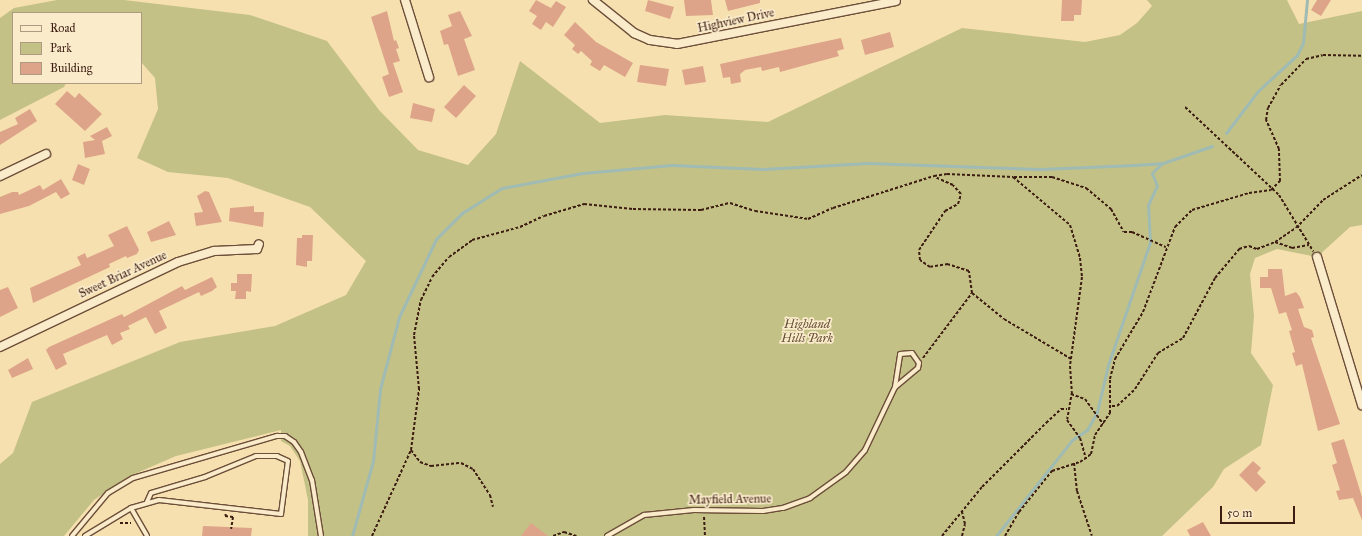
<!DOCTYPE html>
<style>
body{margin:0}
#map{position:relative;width:1362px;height:536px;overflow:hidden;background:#f7e0af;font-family:"IM FELL Great Primer",serif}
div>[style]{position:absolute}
.green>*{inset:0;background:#c3c186}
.stream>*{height:3px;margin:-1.5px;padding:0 1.5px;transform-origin:1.5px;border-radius:1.5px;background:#9fbbb4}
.building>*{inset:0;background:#dda489}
.path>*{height:2px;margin-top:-1px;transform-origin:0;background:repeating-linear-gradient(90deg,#3d1d12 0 3px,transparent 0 5px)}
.roads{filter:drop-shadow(1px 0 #6c4e39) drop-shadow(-1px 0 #6c4e39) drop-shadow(0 1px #6c4e39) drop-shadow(0 -1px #6c4e39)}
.service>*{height:4px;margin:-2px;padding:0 2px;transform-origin:2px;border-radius:2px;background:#faebcb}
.minor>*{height:8px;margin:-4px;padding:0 4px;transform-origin:4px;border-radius:4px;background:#faebcb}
span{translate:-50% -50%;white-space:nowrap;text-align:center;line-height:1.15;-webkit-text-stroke:3.5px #faebcb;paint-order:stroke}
.street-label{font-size:12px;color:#3d1d12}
.park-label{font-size:12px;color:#654e35;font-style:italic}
.legend{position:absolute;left:12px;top:12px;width:130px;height:72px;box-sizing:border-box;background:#faebcb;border:1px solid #ae9981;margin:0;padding:5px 7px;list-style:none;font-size:12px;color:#3d1d12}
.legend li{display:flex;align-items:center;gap:8px;height:20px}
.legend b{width:20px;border:1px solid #ae9981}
.scale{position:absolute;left:1220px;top:506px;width:75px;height:18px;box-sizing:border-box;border:2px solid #3d1d12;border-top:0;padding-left:5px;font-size:12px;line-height:14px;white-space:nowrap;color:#3d1d12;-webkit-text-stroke:3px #faebcb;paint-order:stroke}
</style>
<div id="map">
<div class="green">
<div style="clip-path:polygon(57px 0,124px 0,250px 15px,327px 41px,379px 110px,418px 150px,468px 165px,496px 134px,520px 61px,600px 123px,665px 115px,768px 122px,962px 28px,1085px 42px,1120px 35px,1137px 23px,1152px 6px,1147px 0,1287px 0,1299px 24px,1362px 11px,1362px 225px,1350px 227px,1317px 257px,1277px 249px,1255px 258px,1250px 274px,1254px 316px,1251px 353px,1273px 385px,1261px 445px,1224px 469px,1213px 487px,1162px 536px,308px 536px,308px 500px,300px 461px,290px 446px,281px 441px,281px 430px,176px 456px,130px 476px,94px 500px,64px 536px,0 536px,0 464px,13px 453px,32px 402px,180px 342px,275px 326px,346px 295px,366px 261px,310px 207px,228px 178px,168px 172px,137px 158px,158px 109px,155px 78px,141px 62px,141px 13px,13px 13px,13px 83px,66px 83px,64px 87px,0 120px,0 18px,14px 8px)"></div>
</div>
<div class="stream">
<div style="left:1226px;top:133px;width:53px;rotate:-52.7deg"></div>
<div style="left:1258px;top:91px;width:53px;rotate:-42.7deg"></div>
<div style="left:1297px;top:55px;width:13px;rotate:-63deg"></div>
<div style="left:1303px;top:43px;width:43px;rotate:-84.7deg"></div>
<div style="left:352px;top:536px;width:78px;rotate:-74.4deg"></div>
<div style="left:373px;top:461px;width:72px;rotate:-84.4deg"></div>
<div style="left:380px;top:389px;width:74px;rotate:-75.2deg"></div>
<div style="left:399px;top:317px;width:86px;rotate:-64.6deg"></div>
<div style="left:436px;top:239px;width:37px;rotate:-45deg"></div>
<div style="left:462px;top:213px;width:47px;rotate:-32deg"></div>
<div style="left:502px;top:188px;width:82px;rotate:-10.5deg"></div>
<div style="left:583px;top:173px;width:89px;rotate:-5.1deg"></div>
<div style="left:672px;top:165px;width:91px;rotate:2.5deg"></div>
<div style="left:763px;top:169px;width:105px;rotate:-3.3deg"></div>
<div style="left:868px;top:163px;width:172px;rotate:2deg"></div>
<div style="left:1040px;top:169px;width:95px;rotate:-2.4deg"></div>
<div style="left:1135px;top:165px;width:28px;rotate:-4deg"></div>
<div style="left:1163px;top:163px;width:52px;rotate:-19.1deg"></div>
<div style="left:996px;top:536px;width:122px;rotate:-51.6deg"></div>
<div style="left:1072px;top:440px;width:18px;rotate:-34deg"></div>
<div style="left:1087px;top:430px;width:21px;rotate:-61deg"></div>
<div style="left:1097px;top:412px;width:48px;rotate:-76.8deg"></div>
<div style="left:1108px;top:365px;width:130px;rotate:-71.1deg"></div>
<div style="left:1150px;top:242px;width:37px;rotate:-93deg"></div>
<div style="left:1148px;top:205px;width:21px;rotate:-65deg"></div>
<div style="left:1157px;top:186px;width:14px;rotate:-111deg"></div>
<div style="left:1152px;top:173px;width:14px;rotate:-45deg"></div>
</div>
<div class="building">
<div style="clip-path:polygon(536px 0,551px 8px,556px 1px,566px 7px,553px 27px,546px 22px,541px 30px,532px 24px,537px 16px,529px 11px)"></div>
<div style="clip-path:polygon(648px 0,674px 7px,670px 19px,645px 11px)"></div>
<div style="clip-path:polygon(684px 0,711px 0,713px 15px,686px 16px)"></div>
<div style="clip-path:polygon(725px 0,760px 0,760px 3px,728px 11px)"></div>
<div style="clip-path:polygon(1062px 0,1082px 0,1081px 15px,1074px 15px,1074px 21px,1061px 21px)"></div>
<div style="clip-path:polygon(1317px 0,1331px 0,1321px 16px,1311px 10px)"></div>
<div style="clip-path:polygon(387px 11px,394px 41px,396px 40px,399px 48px,396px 49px,400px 61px,393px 63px,403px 92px,389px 97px,382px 77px,389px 74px,371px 17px)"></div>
<div style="clip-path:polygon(460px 11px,472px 36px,464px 39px,475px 70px,458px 76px,448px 44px,444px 45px,440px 31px,452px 26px,448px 15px)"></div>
<div style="clip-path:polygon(575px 22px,596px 42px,633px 63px,625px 77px,604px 65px,600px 71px,590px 65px,592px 61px,581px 51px,578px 54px,572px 49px,575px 45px,564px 35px)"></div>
<div style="clip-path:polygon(890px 32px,894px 47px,865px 55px,861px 40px)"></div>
<div style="clip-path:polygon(841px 38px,844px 49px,837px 51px,839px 56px,780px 72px,779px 67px,762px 71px,761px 67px,745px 70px,740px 74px,741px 82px,731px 84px,730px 77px,723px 78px,720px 64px)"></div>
<div style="clip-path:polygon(640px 65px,669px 69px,666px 86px,637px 82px)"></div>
<div style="clip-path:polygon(703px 66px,706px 82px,685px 85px,682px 70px)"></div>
<div style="clip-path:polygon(464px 85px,476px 96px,456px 118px,444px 107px)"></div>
<div style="clip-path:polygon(67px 91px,75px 98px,79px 93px,102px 114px,85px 131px,55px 104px)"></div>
<div style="clip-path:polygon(413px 103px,435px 109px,432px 122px,410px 118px)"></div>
<div style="clip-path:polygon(30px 109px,37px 121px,0 145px,0 132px,18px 124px,15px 118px)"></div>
<div style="clip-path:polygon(107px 127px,112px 136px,102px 141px,105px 154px,85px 158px,83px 142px,95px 140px,90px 136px)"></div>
<div style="clip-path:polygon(78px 164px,90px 169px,84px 185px,72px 180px)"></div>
<div style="clip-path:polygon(61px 179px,70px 194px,61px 199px,56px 192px,29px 206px,0 214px,0 197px,12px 192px,18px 192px,19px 195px,40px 185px,43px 190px)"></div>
<div style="clip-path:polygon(205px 191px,209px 192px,222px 222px,196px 226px,194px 213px,203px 212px,197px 196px)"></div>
<div style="clip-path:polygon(254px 206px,254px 212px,264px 212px,263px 227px,229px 221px,230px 208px)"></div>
<div style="clip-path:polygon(169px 221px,176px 235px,151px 242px,147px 232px)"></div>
<div style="clip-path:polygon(127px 226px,139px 250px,137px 254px,127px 258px,126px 256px,109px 264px,110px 267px,33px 303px,30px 288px,81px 265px,77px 257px,85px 253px,87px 258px,114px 246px,108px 235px)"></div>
<div style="clip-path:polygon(302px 235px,313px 235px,312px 261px,307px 261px,307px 267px,296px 265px,297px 238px,302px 238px)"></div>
<div style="clip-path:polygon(1268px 269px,1282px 269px,1285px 296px,1296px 292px,1300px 297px,1304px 308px,1298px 309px,1304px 327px,1312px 330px,1314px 337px,1311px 338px,1340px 424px,1318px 431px,1302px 364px,1296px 366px,1292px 353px,1295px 352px,1289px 331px,1292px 330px,1286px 312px,1279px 314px,1271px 288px,1260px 288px,1260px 277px,1268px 277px)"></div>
<div style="clip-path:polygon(237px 274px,252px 274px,251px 292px,246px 291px,246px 299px,235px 299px,236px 291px,231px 291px,231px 283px,237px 283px)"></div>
<div style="clip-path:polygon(212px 277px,217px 287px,212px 291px,201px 296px,199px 292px,159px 311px,167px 328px,155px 334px,146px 317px,128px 326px,130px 329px,120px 333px,123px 339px,112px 345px,107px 335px,63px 354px,67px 364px,56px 370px,46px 350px,49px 347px,122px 314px,124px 317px,182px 286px,185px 290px)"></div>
<div style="clip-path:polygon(8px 287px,18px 308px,0 317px,0 290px)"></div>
<div style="clip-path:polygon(28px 358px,33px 369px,12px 378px,8px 370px)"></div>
<div style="clip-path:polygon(1344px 439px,1362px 497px,1362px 520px,1353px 498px,1339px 500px,1336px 491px,1340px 490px,1332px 465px,1337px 463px,1331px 443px)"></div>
<div style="clip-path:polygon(1253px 461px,1261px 468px,1257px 473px,1266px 482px,1256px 492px,1239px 475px)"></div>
<div style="clip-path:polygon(1203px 522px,1211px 536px,1190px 536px,1187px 530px)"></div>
<div style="clip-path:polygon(531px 523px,548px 536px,521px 536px)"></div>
<div style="clip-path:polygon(203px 526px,252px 528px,251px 536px,202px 536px)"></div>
</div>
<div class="path">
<div style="left:1185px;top:107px;width:129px;rotate:43.1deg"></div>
<div style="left:1279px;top:195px;width:66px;rotate:58.7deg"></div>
<div style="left:1014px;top:177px;width:38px"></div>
<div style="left:1052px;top:177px;width:36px;rotate:18deg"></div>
<div style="left:1086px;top:188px;width:33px;rotate:40deg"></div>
<div style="left:1111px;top:209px;width:26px;rotate:61deg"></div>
<div style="left:1124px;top:232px;width:8px"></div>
<div style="left:1132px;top:232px;width:37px;rotate:24deg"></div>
<div style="left:1275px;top:242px;width:18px;rotate:19deg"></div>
<div style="left:1292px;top:248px;width:17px;rotate:-10deg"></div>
<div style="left:972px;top:293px;width:41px;rotate:39.1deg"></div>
<div style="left:1004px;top:319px;width:78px;rotate:30.8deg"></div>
<div style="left:923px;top:358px;width:81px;rotate:-53deg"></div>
<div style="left:972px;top:293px;width:22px;rotate:-98deg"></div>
<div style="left:969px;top:271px;width:22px;rotate:-162deg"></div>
<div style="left:948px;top:264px;width:18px;rotate:171deg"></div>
<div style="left:930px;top:267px;width:12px;rotate:-145deg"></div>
<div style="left:920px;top:260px;width:10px;rotate:-96deg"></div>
<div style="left:919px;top:250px;width:47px;rotate:-56.3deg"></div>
<div style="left:945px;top:211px;width:15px;rotate:-28deg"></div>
<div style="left:958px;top:204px;width:10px;rotate:-73deg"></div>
<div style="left:961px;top:194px;width:12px;rotate:-132deg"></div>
<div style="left:953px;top:185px;width:20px;rotate:-156deg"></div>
<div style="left:1071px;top:394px;width:15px;rotate:20deg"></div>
<div style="left:1085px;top:399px;width:31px;rotate:54deg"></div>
<div style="left:1112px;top:406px;width:5px"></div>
<div style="left:1117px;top:406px;width:25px;rotate:-43deg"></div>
<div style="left:1135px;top:389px;width:43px;rotate:-57.4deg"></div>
<div style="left:1158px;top:353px;width:29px;rotate:-31deg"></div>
<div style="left:1183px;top:338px;width:68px;rotate:-61.9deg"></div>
<div style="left:1215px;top:278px;width:38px;rotate:-50deg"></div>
<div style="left:1239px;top:249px;width:10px;rotate:-17deg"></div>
<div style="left:1249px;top:246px;width:9px;rotate:21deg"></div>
<div style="left:1257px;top:249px;width:19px;rotate:-21deg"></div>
<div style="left:1275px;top:242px;width:25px;rotate:-34deg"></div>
<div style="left:1296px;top:228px;width:39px;rotate:-46deg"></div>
<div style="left:1323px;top:200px;width:46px;rotate:-32.7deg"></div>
<div style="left:411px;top:450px;width:15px;rotate:53deg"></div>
<div style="left:420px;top:462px;width:12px;rotate:20deg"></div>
<div style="left:431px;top:466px;width:30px;rotate:-6deg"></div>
<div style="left:461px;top:463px;width:13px;rotate:27deg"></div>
<div style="left:473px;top:469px;width:31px;rotate:57deg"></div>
<div style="left:490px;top:495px;width:12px;rotate:76deg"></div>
<div style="left:1074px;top:463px;width:28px;rotate:84deg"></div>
<div style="left:1077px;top:491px;width:47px;rotate:71.6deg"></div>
<div style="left:226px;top:514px;width:2px;rotate:117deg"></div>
<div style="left:225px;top:516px;width:8px;rotate:7deg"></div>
<div style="left:233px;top:517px;width:12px;rotate:99deg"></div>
<div style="left:704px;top:517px;width:19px;rotate:87deg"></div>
<div style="left:120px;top:523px;width:11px"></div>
<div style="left:372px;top:536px;width:94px;rotate:-65.6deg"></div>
<div style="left:411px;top:450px;width:62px;rotate:-82.5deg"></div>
<div style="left:419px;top:389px;width:54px;rotate:-95.3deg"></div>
<div style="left:414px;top:335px;width:36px;rotate:-79deg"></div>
<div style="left:421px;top:300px;width:25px;rotate:-64deg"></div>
<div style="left:432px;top:277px;width:26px;rotate:-50deg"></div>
<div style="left:449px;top:257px;width:29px;rotate:-36deg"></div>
<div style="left:472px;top:240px;width:50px;rotate:-15.2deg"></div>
<div style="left:520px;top:227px;width:26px;rotate:-25deg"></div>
<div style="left:544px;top:216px;width:42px;rotate:-16.7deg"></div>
<div style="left:584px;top:204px;width:49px;rotate:5.8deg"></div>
<div style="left:633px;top:209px;width:68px;rotate:0.8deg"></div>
<div style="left:701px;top:210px;width:30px;rotate:-14deg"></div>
<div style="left:730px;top:203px;width:26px;rotate:18deg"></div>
<div style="left:755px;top:211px;width:54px;rotate:8.6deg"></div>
<div style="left:808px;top:219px;width:27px;rotate:-24deg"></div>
<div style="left:833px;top:208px;width:106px;rotate:-17.6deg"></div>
<div style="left:934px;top:176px;width:13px;rotate:-9deg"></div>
<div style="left:947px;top:174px;width:66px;rotate:2.6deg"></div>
<div style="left:1013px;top:177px;width:75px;rotate:40.1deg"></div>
<div style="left:1070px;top:225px;width:34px;rotate:73deg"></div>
<div style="left:1080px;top:258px;width:19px;rotate:84deg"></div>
<div style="left:1082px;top:277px;width:90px;rotate:97.7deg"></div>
<div style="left:1070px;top:366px;width:26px;rotate:86deg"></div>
<div style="left:1072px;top:392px;width:28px;rotate:100deg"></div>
<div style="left:1067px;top:420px;width:22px;rotate:54deg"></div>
<div style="left:1080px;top:438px;width:22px;rotate:74deg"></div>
<div style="left:553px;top:536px;width:12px;rotate:-20deg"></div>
<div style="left:564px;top:532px;width:13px;rotate:18deg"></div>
<div style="left:942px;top:536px;width:63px;rotate:-50.8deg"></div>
<div style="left:982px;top:487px;width:91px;rotate:-45deg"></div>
<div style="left:1046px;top:423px;width:21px;rotate:-43deg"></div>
<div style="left:1061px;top:409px;width:6px"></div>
<div style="left:962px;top:536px;width:12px;rotate:-76deg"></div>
<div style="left:965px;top:524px;width:12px;rotate:-104deg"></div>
<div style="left:1005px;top:536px;width:28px;rotate:-60deg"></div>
<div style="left:1019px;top:512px;width:53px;rotate:-51.2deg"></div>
<div style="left:1052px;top:471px;width:29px;rotate:-18deg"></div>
<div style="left:1080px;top:462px;width:14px;rotate:-36deg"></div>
<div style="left:1091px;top:454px;width:19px;rotate:-78deg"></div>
<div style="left:1095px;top:435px;width:27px;rotate:-56deg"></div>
<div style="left:1110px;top:413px;width:34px;rotate:-90deg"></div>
<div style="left:1110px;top:379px;width:21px;rotate:-76deg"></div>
<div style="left:1115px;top:359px;width:55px;rotate:-59.2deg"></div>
<div style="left:1143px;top:312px;width:91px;rotate:-69.4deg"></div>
<div style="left:1175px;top:227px;width:24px;rotate:-45deg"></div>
<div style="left:1192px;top:210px;width:59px;rotate:-16.6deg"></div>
<div style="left:1249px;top:193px;width:22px;rotate:-8deg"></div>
<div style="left:1271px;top:190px;width:13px;rotate:-45deg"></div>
<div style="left:1280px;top:181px;width:32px;rotate:-92deg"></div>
<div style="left:1279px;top:149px;width:32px;rotate:-114deg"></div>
<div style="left:1266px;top:120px;width:12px;rotate:-81deg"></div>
<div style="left:1268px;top:108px;width:26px;rotate:-61deg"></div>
<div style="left:1281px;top:85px;width:36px;rotate:-46deg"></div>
<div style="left:1306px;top:59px;width:17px;rotate:-13deg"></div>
<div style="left:1323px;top:55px;width:39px;rotate:1deg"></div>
</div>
<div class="roads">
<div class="service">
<div style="left:131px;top:508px;width:32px;rotate:60deg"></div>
<div style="left:72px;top:536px;width:56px;rotate:-50.1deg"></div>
<div style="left:108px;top:493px;width:29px;rotate:-31deg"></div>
<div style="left:133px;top:478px;width:150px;rotate:-16.3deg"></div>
<div style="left:277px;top:436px;width:8px"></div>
<div style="left:285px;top:436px;width:11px;rotate:34deg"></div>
<div style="left:294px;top:442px;width:12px;rotate:55deg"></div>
<div style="left:301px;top:452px;width:30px;rotate:69deg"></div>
<div style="left:312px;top:480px;width:57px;rotate:80.9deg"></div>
<div style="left:85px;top:536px;width:54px;rotate:-31.3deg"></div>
<div style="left:131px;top:508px;width:29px;rotate:-16deg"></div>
<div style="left:159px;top:500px;width:123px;rotate:6.5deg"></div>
<div style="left:281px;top:514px;width:53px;rotate:-82.5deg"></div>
<div style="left:288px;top:461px;width:12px;rotate:-156deg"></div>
<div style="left:277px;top:456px;width:21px;rotate:180deg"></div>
<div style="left:256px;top:456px;width:55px;rotate:157.6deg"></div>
<div style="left:205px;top:477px;width:56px;rotate:163.5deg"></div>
<div style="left:151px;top:493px;width:10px;rotate:114deg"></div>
<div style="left:607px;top:536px;width:43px;rotate:-29.6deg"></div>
<div style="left:644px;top:515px;width:50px;rotate:-5.7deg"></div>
<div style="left:694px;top:510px;width:69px;rotate:0.8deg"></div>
<div style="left:763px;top:511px;width:20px;rotate:-9deg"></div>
<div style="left:783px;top:508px;width:29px;rotate:-20deg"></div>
<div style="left:810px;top:498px;width:44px;rotate:-35.8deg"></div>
<div style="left:846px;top:472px;width:29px;rotate:-49deg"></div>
<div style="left:865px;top:450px;width:70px;rotate:-64.5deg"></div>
<div style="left:895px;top:387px;width:33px;rotate:-81deg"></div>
<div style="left:900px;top:354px;width:12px;rotate:-5deg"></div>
<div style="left:912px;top:353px;width:12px;rotate:55deg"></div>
<div style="left:919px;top:363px;width:5px;rotate:101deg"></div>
<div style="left:918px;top:368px;width:30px;rotate:140deg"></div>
</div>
<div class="minor">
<div style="left:405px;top:0;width:81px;rotate:72.7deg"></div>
<div style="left:593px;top:0;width:53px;rotate:38.8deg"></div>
<div style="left:634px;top:33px;width:17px;rotate:24deg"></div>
<div style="left:650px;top:40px;width:27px;rotate:8deg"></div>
<div style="left:677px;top:44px;width:223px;rotate:-11.1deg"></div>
<div style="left:0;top:176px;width:51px;rotate:-25.6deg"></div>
<div style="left:1317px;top:257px;width:155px;rotate:73.1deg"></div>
<div style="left:0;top:347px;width:197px;rotate:-25.5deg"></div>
<div style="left:178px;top:262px;width:38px;rotate:-17deg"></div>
<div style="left:214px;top:251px;width:43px;rotate:-2.7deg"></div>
<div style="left:257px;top:249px;width:5px;rotate:-68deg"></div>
</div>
</div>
<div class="street-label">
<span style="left:736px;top:21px;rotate:-12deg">Highview Drive</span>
<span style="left:123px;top:275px;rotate:-25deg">Sweet Briar Avenue</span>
<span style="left:730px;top:500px;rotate:-1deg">Mayfield Avenue</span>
</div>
<div class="park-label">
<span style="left:807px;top:332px">Highland<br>Hills Park</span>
</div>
<ul class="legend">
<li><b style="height:5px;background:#faebcb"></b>Road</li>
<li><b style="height:11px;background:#c3c186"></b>Park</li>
<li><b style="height:11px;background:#dda489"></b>Building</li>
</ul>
<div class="scale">50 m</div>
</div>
